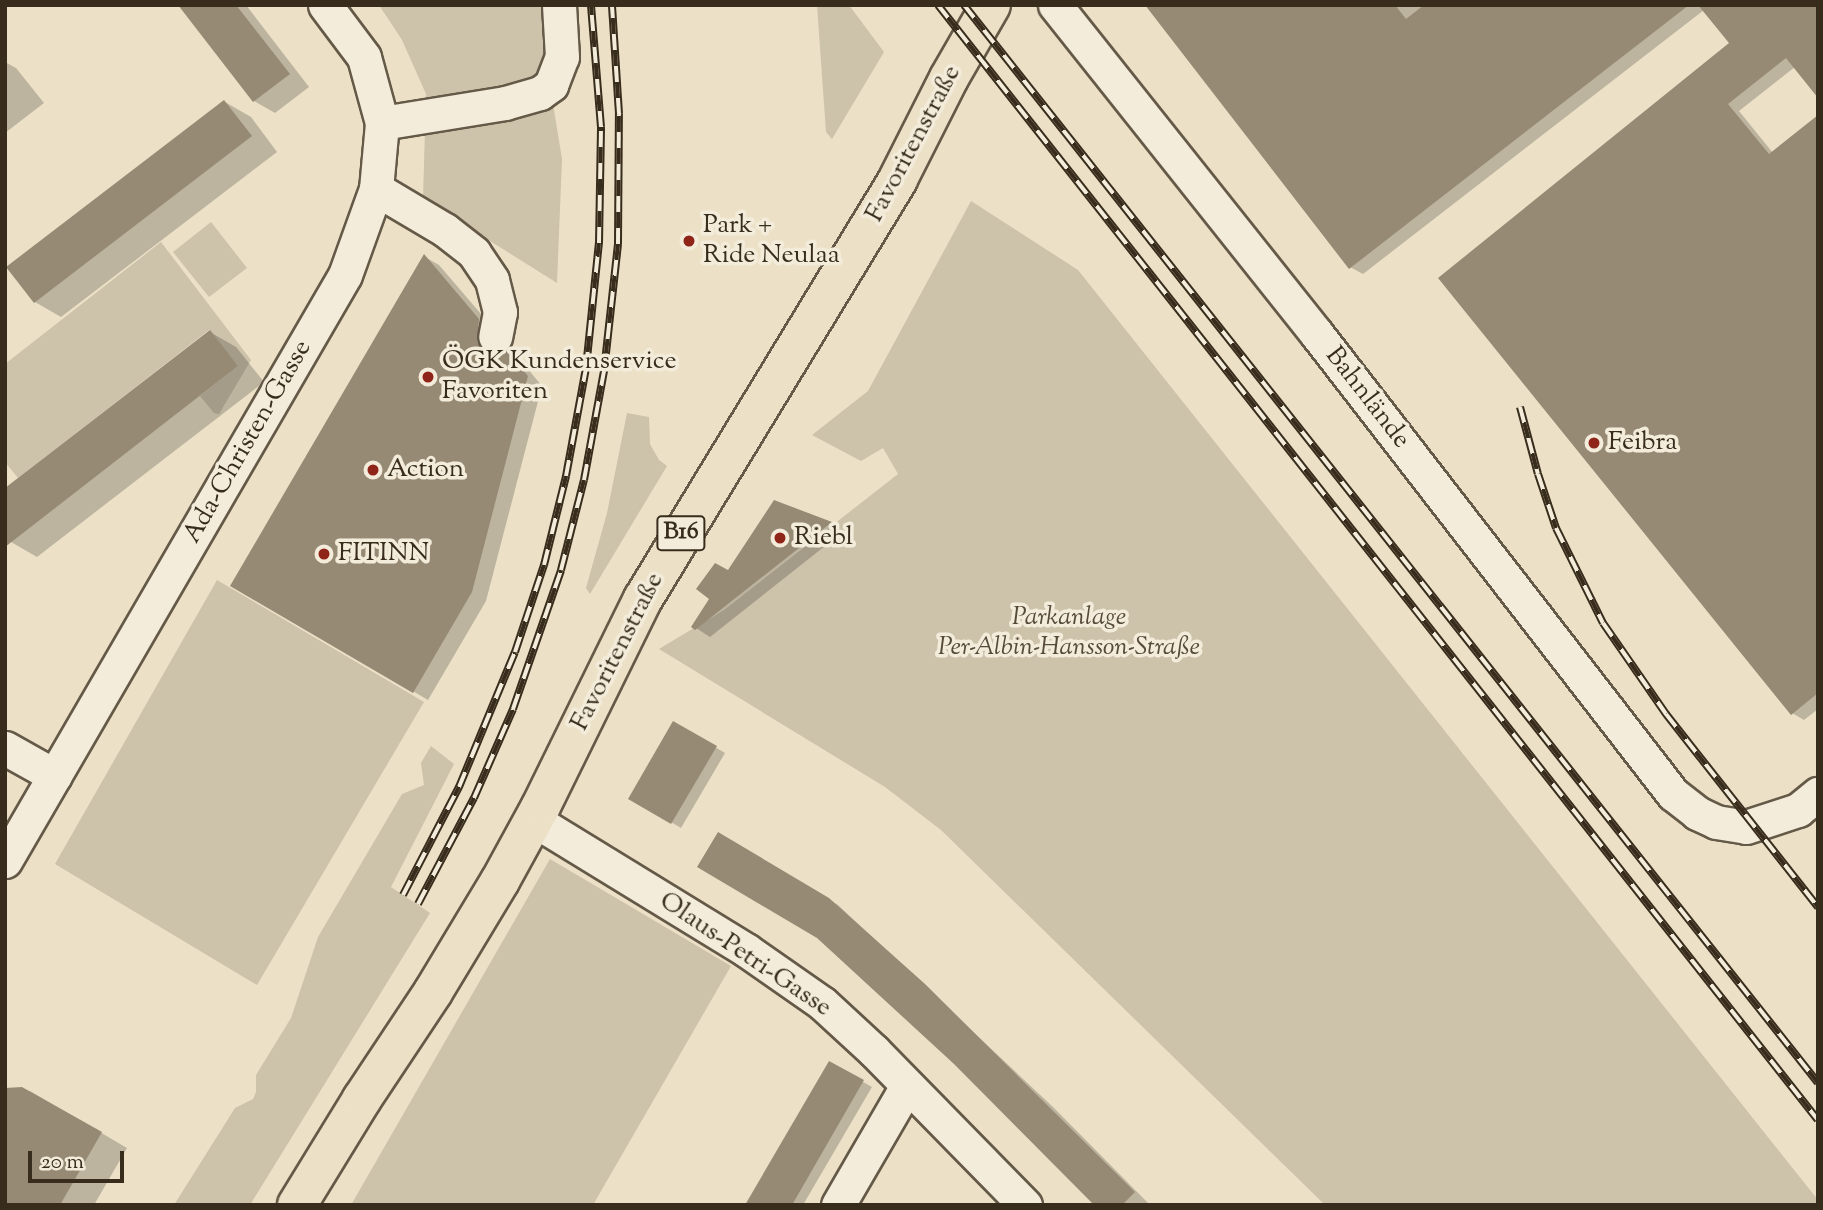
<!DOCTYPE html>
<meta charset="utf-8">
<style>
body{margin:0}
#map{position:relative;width:1823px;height:1210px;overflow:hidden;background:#ece1c7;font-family:"Sorts Mill Goudy",serif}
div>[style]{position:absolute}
.green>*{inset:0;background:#cdc2aa}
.shadow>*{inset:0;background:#0003}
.building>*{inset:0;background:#968a75}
.roads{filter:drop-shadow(2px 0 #655947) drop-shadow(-2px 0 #655947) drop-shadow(0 2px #655947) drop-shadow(0 -2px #655947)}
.minor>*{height:33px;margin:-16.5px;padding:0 16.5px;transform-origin:16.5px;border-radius:16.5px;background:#f3ecdb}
.major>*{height:38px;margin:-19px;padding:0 19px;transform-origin:19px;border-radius:19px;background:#ece1c7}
.rail>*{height:8px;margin-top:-4px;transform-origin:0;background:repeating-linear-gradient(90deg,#f3ecdb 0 16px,#382c1c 0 32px);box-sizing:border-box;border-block:2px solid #382c1c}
.dots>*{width:19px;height:19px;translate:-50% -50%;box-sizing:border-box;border:4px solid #f3ecdb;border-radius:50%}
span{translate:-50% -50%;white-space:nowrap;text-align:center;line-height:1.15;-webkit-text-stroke:7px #f3ecdb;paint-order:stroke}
.shield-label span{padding:2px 5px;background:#f3ecdb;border:2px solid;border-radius:5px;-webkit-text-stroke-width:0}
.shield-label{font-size:24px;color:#382c1c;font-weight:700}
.street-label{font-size:26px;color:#382c1c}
.poi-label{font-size:26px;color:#382c1c}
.left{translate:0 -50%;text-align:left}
.park-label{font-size:26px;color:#564a38;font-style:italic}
.frame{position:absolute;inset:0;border:7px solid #382c1c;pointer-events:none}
.scale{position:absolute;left:28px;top:1151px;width:96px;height:32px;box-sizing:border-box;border:4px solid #382c1c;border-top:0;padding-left:9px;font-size:21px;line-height:24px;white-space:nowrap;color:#382c1c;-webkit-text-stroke:5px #f3ecdb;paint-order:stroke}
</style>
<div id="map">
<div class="green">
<div style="clip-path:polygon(379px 5px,546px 5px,548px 30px,542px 37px,562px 159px,557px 283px,423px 199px,426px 94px,402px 40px)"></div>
<div style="clip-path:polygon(817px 5px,849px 5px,884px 52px,832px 139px,826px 132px)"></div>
<div style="clip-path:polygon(971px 201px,1078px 270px,1818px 1200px,1818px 1205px,1325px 1205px,941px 830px,885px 787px,659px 649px,724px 610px,898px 474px,883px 448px,861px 461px,812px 435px,868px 391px)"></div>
<div style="clip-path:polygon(211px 222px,247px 268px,209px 297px,173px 252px)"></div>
<div style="clip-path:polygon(161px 242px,251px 360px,219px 414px,214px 413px,200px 396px,238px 366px,209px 330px,18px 478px,5px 462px,5px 364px)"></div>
<div style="clip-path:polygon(627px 413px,649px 417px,650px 444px,659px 460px,667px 466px,590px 594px,586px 588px,607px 513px)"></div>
<div style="clip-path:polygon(217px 580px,424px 702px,257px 985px,55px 864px)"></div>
<div style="clip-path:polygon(431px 746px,454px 764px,391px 887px,430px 913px,250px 1205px,174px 1205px,235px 1108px,253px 1099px,256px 1092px,256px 1075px,291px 1018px,318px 937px,402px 794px,424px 785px,421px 763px)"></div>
<div style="clip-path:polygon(550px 859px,731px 966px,593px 1205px,351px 1205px)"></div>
</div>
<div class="shadow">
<div style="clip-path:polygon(180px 5px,246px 5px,309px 87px,275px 113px,254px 101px)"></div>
<div style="clip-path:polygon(1147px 5px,1818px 5px,1795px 67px,1739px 111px,1773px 153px,1818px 118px,1818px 709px,1804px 720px,1792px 713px,1440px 278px,1731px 44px,1704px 10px,1363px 274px,1350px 267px)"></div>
<div style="clip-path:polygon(5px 62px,16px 68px,44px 103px,5px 133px)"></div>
<div style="clip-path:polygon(225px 102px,251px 117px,277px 152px,61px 317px,35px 302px)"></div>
<div style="clip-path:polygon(425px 257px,439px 265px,493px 328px,490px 352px,494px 357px,507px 353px,522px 362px,542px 386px,486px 601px,428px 700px,232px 585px)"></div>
<div style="clip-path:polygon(210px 332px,236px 347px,264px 382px,37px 557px,11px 542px)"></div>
<div style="clip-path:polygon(774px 502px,844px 531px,710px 637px,696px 628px)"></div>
<div style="clip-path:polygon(674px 723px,725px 753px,681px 828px,630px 798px)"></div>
<div style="clip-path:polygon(719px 834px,838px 905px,1053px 1107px,1150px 1205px,1096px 1205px,955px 1063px)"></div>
<div style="clip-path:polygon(830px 1063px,872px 1087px,803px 1205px,747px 1205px)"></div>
<div style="clip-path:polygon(30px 1091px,127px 1148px,94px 1205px,5px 1205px)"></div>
</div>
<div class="building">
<div style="clip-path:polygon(178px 5px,236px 5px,290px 74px,253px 102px)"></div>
<div style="clip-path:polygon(1145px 5px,1395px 5px,1406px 19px,1424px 5px,1689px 5px,1349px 269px)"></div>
<div style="clip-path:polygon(1698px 5px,1818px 5px,1818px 98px,1786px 58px,1728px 104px,1769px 154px,1818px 115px,1818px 693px,1791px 715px,1438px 278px,1729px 43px)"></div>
<div style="clip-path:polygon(224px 100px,252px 136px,34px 303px,6px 267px)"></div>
<div style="clip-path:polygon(424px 254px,479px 319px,477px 342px,482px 351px,492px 356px,507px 351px,528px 376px,472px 592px,413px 693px,230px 586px)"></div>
<div style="clip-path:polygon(210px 330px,238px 366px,5px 547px,5px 488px)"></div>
<div style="clip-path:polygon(774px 500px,832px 522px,695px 630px,691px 627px,709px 599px,696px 589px,715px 563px,728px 570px)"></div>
<div style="clip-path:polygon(673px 721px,717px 746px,671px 824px,628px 799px)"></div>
<div style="clip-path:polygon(718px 832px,829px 898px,925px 984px,1135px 1192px,1122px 1205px,1094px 1205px,954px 1064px,817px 938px,697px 867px)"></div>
<div style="clip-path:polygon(829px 1061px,864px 1080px,792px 1205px,745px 1205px)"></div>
<div style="clip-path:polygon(22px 1087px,102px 1132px,60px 1205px,5px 1205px,5px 1088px)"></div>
</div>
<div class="roads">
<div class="minor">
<div style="left:1055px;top:5px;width:419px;rotate:51.5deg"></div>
<div style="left:1316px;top:333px;width:583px;rotate:52.25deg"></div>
<div style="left:1673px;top:794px;width:31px;rotate:38deg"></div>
<div style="left:1697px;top:813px;width:21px;rotate:25deg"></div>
<div style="left:1716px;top:822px;width:30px;rotate:9deg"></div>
<div style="left:1746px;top:827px;width:55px;rotate:-18.1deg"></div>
<div style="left:1798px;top:810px;width:26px;rotate:-39deg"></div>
<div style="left:382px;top:123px;width:125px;rotate:-9.2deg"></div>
<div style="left:505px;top:103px;width:36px;rotate:-16deg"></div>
<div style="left:540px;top:93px;width:14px;rotate:-36deg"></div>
<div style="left:551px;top:85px;width:30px;rotate:-69deg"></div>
<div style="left:562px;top:57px;width:52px;rotate:-93.3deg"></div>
<div style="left:376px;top:189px;width:80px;rotate:30.7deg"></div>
<div style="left:445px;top:230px;width:37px;rotate:38deg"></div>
<div style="left:474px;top:253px;width:32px;rotate:56deg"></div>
<div style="left:492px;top:280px;width:33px;rotate:76deg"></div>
<div style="left:500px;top:312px;width:25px;rotate:101deg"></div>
<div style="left:5px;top:748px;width:57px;rotate:29.2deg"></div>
<div style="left:534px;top:820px;width:249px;rotate:31.5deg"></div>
<div style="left:746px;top:950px;width:93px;rotate:34.9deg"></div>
<div style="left:822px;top:1003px;width:71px;rotate:42.7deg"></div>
<div style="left:874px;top:1051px;width:216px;rotate:45.6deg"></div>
<div style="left:5px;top:861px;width:677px;rotate:-59.88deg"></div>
<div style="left:345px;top:275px;width:91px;rotate:-70.2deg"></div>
<div style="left:376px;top:189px;width:66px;rotate:-84.8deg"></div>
<div style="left:382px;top:123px;width:68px;rotate:-105.3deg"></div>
<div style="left:364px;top:57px;width:65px;rotate:-126.9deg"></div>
<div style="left:838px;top:1205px;width:138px;rotate:-59.9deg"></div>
</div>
<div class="major">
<div style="left:297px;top:1205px;width:124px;rotate:-58.5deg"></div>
<div style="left:362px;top:1099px;width:128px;rotate:-56.4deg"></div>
<div style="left:433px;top:992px;width:130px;rotate:-58.9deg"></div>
<div style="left:500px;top:881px;width:85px;rotate:-61.3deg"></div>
<div style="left:541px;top:806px;width:231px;rotate:-63.8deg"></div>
<div style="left:643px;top:599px;width:491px;rotate:-58.7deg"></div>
<div style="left:898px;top:179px;width:113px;rotate:-63.2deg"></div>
<div style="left:949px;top:78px;width:84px;rotate:-60.1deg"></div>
</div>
</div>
<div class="rail">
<div style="left:938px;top:5px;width:1420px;rotate:51.72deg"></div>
<div style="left:964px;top:5px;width:1375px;rotate:51.61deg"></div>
<div style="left:1520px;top:407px;width:69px;rotate:75deg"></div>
<div style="left:1538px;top:474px;width:57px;rotate:71.6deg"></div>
<div style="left:1556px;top:528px;width:106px;rotate:63.7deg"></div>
<div style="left:1603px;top:623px;width:111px;rotate:55.3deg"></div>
<div style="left:1666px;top:714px;width:246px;rotate:51.8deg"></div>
<div style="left:403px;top:895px;width:122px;rotate:-62.6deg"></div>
<div style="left:459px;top:787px;width:146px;rotate:-67.5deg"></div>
<div style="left:515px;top:652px;width:92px;rotate:-71.6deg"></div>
<div style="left:544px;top:565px;width:92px;rotate:-76.1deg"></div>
<div style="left:566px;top:476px;width:110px;rotate:-79.5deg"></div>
<div style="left:586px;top:368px;width:126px;rotate:-84.1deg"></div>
<div style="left:599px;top:243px;width:116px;rotate:-89deg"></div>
<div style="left:601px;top:127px;width:122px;rotate:-94.7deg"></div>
<div style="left:418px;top:904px;width:120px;rotate:-62.2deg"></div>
<div style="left:474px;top:798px;width:97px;rotate:-66.3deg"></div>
<div style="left:513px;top:709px;width:147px;rotate:-70.9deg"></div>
<div style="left:561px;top:570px;width:93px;rotate:-75.7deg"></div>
<div style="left:584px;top:480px;width:111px;rotate:-79.6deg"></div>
<div style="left:604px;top:371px;width:128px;rotate:-83.7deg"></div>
<div style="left:618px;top:244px;width:130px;rotate:-89.6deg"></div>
<div style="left:619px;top:114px;width:109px;rotate:-93.7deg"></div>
</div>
<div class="dots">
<div style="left:689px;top:241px;background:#8f2418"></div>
<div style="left:428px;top:377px;background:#8f2418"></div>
<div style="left:1594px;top:443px;background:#8f2418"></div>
<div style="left:373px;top:470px;background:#8f2418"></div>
<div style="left:780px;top:538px;background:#8f2418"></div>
<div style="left:324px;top:554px;background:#8f2418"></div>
</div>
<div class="shield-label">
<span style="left:681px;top:533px">B16</span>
</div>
<div class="street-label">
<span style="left:914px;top:144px;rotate:-62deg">Favoritenstraße</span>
<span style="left:1367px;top:398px;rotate:52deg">Bahnlände</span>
<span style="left:248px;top:442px;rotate:-60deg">Ada-Christen-Gasse</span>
<span style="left:618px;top:652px;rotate:-63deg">Favoritenstraße</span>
<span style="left:745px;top:955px;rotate:34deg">Olaus-Petri-Gasse</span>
</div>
<div class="poi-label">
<span class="left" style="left:703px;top:241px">Park +<br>Ride Neulaa</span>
<span class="left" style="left:442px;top:377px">ÖGK Kundenservice<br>Favoriten</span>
<span class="left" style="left:1608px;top:443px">Feibra</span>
<span class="left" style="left:387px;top:470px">Action</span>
<span class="left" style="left:794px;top:538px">Riebl</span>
<span class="left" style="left:338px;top:554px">FITINN</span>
</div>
<div class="park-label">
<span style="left:1069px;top:633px">Parkanlage<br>Per-Albin-Hansson-Straße</span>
</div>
<div class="frame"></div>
<div class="scale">20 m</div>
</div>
